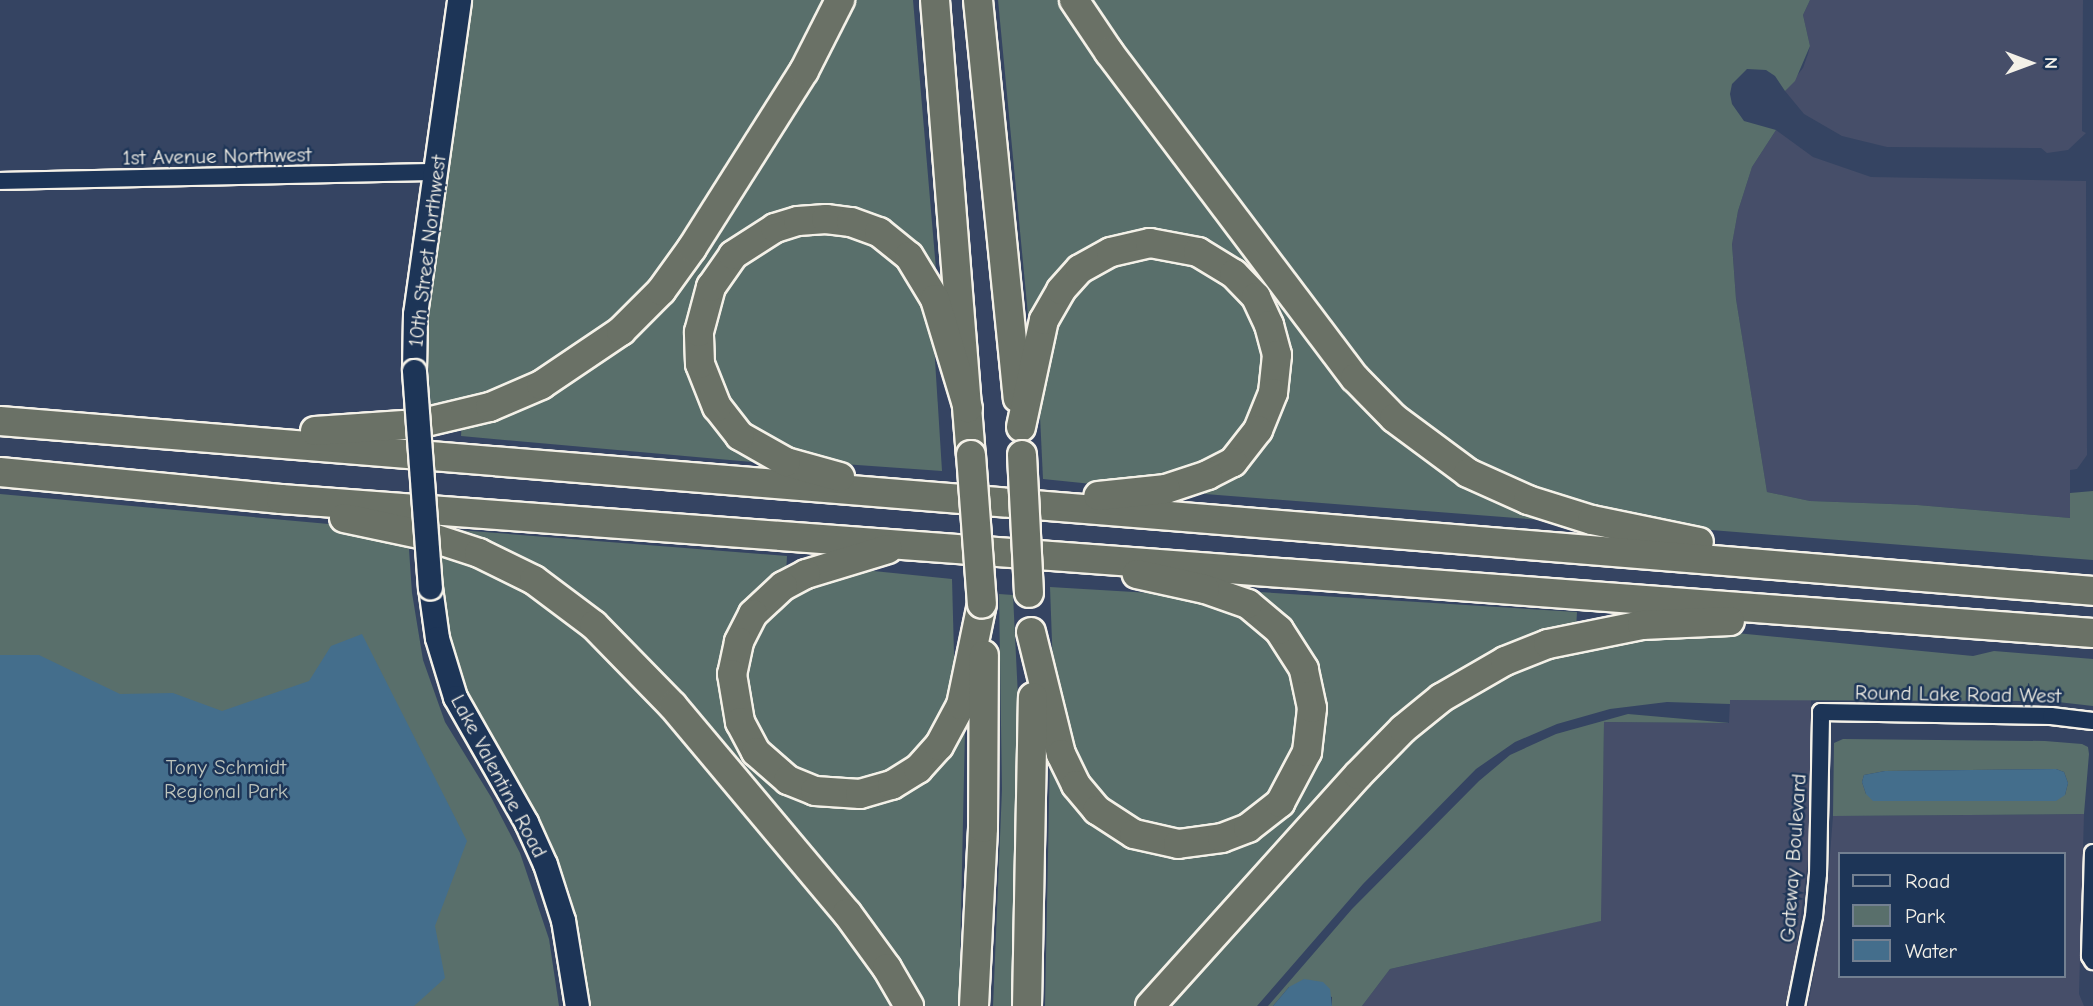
<!DOCTYPE html>
<style>
body{margin:0}
#map{position:relative;width:2093px;height:1006px;overflow:hidden;background:#354462;font-family:"Comic Neue",sans-serif}
div>[style]{position:absolute}
.built>*{inset:0;background:#464e69}
.green>*{inset:0;background:#596f6b}
.water>*{inset:0;background:#446e8c}
.roads{filter:drop-shadow(2px 0 #f4f1e8) drop-shadow(-2px 0 #f4f1e8) drop-shadow(0 2px #f4f1e8) drop-shadow(0 -2px #f4f1e8)}
.street>*{height:16px;margin:-8px;padding:0 8px;transform-origin:8px;border-radius:8px;background:#1d3557}
.secondary>*{height:23px;margin:-11.5px;padding:0 11.5px;transform-origin:11.5px;border-radius:11.5px;background:#1d3557}
.highway>*{height:28px;margin:-14px;padding:0 14px;transform-origin:14px;border-radius:14px;background:#6a7166}
.bridges{filter:drop-shadow(2px 0 #f4f1e8) drop-shadow(-2px 0 #f4f1e8) drop-shadow(0 2px #f4f1e8) drop-shadow(0 -2px #f4f1e8)}
.secondary-bridge>*{height:23px;margin:-11.5px;padding:0 11.5px;transform-origin:11.5px;border-radius:11.5px;background:#1d3557}
.highway-bridge>*{height:28px;margin:-14px;padding:0 14px;transform-origin:14px;border-radius:14px;background:#6a7166}
span{translate:-50% -50%;white-space:nowrap;text-align:center;line-height:1.15;-webkit-text-stroke:5px #1d3557;paint-order:stroke}
.street-label{font-size:21px;color:#f4f1e8}
.park-label{font-size:21px;color:#bec4bc}
.legend{position:absolute;left:1838px;top:852px;width:228px;height:126px;box-sizing:border-box;background:#1d3557;border:2px solid #738091;margin:0;padding:9px 12px;list-style:none;font-size:21px;color:#f4f1e8}
.legend li{display:flex;align-items:center;gap:14px;height:35px}
.legend b{width:35px;border:2px solid #738091}
.north{position:absolute;left:1995px;top:28px;width:70px;height:70px;-webkit-text-stroke:5px #1d3557;paint-order:stroke;rotate:90deg;font-size:19px;font-weight:700;line-height:28px;text-align:center;color:#f4f1e8}
.north::after{content:'';display:block;margin:auto;width:24px;height:32px;background:#f4f1e8;clip-path:polygon(50% 0,100% 100%,50% 72%,0 100%)}
</style>
<div id="map">
<div class="built">
<div style="clip-path:polygon(1810px 0,2083px 0,2082px 131px,2086px 133px,2068px 150px,2047px 153px,2041px 148px,1887px 147px,1842px 136px,1804px 114px,1785px 91px,1803px 68px,1808px 54px,1810px 46px,1803px 15px)"></div>
<div style="clip-path:polygon(1776px 130px,1813px 157px,1871px 177px,2086px 181px,2087px 455px,2077px 469px,2070px 470px,2070px 518px,1917px 505px,1810px 501px,1767px 492px,1736px 299px,1732px 243px,1738px 211px,1752px 167px)"></div>
<div style="clip-path:polygon(1811px 698px,1810px 844px,1795px 963px,1785px 1006px,1362px 1006px,1390px 969px,1600px 921px,1604px 722px,1729px 723px,1730px 700px)"></div>
<div style="clip-path:polygon(evenodd,2084px 814px,2079px 994px,2084px 1006px,1808px 1006px,1826px 906px,1833px 816px,2084px 814px,1839px 854px,2063px 854px,2063px 976px,1839px 976px,1839px 854px)"></div>
</div>
<div class="green">
<div style="clip-path:polygon(471px 0,833px 0,677px 250px,648px 287px,596px 335px,548px 366px,494px 393px,431px 411px,426px 327px)"></div>
<div style="clip-path:polygon(845px 0,913px 0,937px 281px,891px 233px,767px 224px,693px 325px,753px 452px,752px 462px,461px 436px,462px 419px,620px 338px)"></div>
<div style="clip-path:polygon(998px 0,1068px 0,1353px 384px,1554px 521px,1205px 494px,1205px 481px,1268px 428px,1262px 295px,1147px 237px,1036px 316px,1028px 315px)"></div>
<div style="clip-path:polygon(1081px 0,1810px 0,1803px 15px,1810px 46px,1795px 81px,1785px 91px,1775px 76px,1766px 70px,1747px 69px,1732px 84px,1730px 94px,1732px 104px,1744px 121px,1776px 130px,1752px 167px,1738px 211px,1732px 244px,1736px 299px,1767px 492px,1810px 501px,1917px 505px,2070px 518px,2070px 493px,2093px 491px,2093px 560px,1648px 525px,1488px 474px,1396px 409px)"></div>
<div style="clip-path:polygon(797px 230px,866px 236px,907px 266px,933px 328px,942px 471px,815px 462px,747px 429px,711px 371px,711px 312px,740px 263px)"></div>
<div style="clip-path:polygon(1122px 256px,1189px 257px,1252px 305px,1268px 374px,1236px 446px,1183px 478px,1092px 484px,1043px 479px,1038px 374px,1067px 293px)"></div>
<div style="clip-path:polygon(0 494px,362px 527px,408px 535px,412px 593px,423px 660px,445px 722px,491px 797px,520px 853px,549px 939px,559px 1006px,0 1006px)"></div>
<div style="clip-path:polygon(459px 530px,787px 556px,786px 573px,737px 626px,754px 755px,852px 800px,959px 728px,965px 729px,959px 1006px,919px 1006px,647px 664px,458px 538px)"></div>
<div style="clip-path:polygon(441px 545px,497px 566px,605px 638px,906px 1006px,590px 1006px,579px 929px,569px 891px,549px 838px,474px 715px,464px 693px,445px 618px)"></div>
<div style="clip-path:polygon(854px 569px,952px 579px,955px 692px,929px 748px,874px 781px,837px 784px,795px 769px,765px 744px,744px 697px,743px 661px,775px 601px)"></div>
<div style="clip-path:polygon(1050px 587px,1201px 596px,1225px 602px,1287px 652px,1305px 722px,1273px 799px,1207px 835px,1130px 822px,1077px 771px,1054px 696px)"></div>
<div style="clip-path:polygon(1259px 592px,1577px 612px,1576px 630px,1472px 672px,1140px 1006px,1045px 1006px,1050px 754px,1095px 817px,1234px 841px,1319px 726px,1258px 603px)"></div>
<div style="clip-path:polygon(999px 594px,1013px 595px,1018px 697px,1016px 1006px,993px 1006px,1002px 789px)"></div>
<div style="clip-path:polygon(1695px 629px,1973px 656px,1994px 651px,2093px 659px,2093px 706px,2049px 701px,1730px 700px,1730px 704px,1667px 702px,1610px 709px,1557px 724px,1515px 742px,1476px 769px,1363px 884px,1257px 1006px,1158px 1006px,1437px 712px,1537px 655px)"></div>
<div style="clip-path:polygon(1628px 714px,1730px 723px,1604px 722px,1601px 921px,1390px 969px,1362px 1006px,1332px 1006px,1332px 997px,1289px 987px,1273px 1006px,1268px 1006px,1352px 909px,1479px 781px,1510px 755px,1556px 734px)"></div>
<div style="clip-path:polygon(evenodd,1843px 739px,2045px 741px,2082px 744px,2088px 747px,2089px 754px,2084px 814px,1833px 816px,1834px 743px,1843px 739px,2056px 769px,2064px 772px,2068px 783px,2065px 795px,1866px 794px,1862px 782px,1864px 775px,1885px 771px,2056px 769px)"></div>
</div>
<div class="water">
<div style="clip-path:polygon(362px 634px,467px 841px,435px 926px,445px 978px,414px 1006px,0 1006px,0 655px,39px 655px,120px 694px,173px 693px,222px 711px,309px 681px,331px 646px)"></div>
<div style="clip-path:polygon(2056px 769px,2064px 772px,2068px 783px,2065px 795px,2056px 801px,1873px 801px,1866px 794px,1862px 782px,1864px 775px,1885px 771px)"></div>
<div style="clip-path:polygon(1304px 979px,1323px 982px,1330px 989px,1332px 1006px,1273px 1006px,1289px 987px)"></div>
</div>
<div class="roads">
<div class="street">
<div style="left:0;top:181px;width:435px;rotate:-1.2deg"></div>
<div style="left:2093px;top:853px;width:103px;rotate:91.7deg"></div>
<div style="left:2090px;top:956px;width:6px;rotate:59deg"></div>
<div style="left:1796px;top:1006px;width:92px;rotate:-78.7deg"></div>
<div style="left:1814px;top:916px;width:42px;rotate:-84.6deg"></div>
<div style="left:1818px;top:874px;width:162px;rotate:-88.9deg"></div>
<div style="left:1821px;top:712px;width:230px;rotate:1deg"></div>
<div style="left:2051px;top:716px;width:42px;rotate:6.8deg"></div>
</div>
<div class="secondary">
<div style="left:414px;top:371px;width:57px;rotate:-89deg"></div>
<div style="left:415px;top:314px;width:317px;rotate:-82deg"></div>
<div style="left:430px;top:587px;width:51px;rotate:82.2deg"></div>
<div style="left:437px;top:638px;width:62px;rotate:73deg"></div>
<div style="left:455px;top:697px;width:144px;rotate:60.4deg"></div>
<div style="left:526px;top:822px;width:46px;rotate:65.7deg"></div>
<div style="left:545px;top:864px;width:59px;rotate:72.2deg"></div>
<div style="left:563px;top:920px;width:87px;rotate:80.8deg"></div>
</div>
<div class="highway">
<div style="left:935px;top:0;width:456px;rotate:85.5deg"></div>
<div style="left:978px;top:0;width:400px;rotate:84.3deg"></div>
<div style="left:1074px;top:0;width:63px;rotate:56.1deg"></div>
<div style="left:1109px;top:52px;width:408px;rotate:53deg"></div>
<div style="left:1355px;top:378px;width:56px;rotate:45.7deg"></div>
<div style="left:1394px;top:418px;width:92px;rotate:36.6deg"></div>
<div style="left:1468px;top:473px;width:66px;rotate:24.2deg"></div>
<div style="left:1528px;top:500px;width:67px;rotate:17.4deg"></div>
<div style="left:1592px;top:520px;width:109px;rotate:11.6deg"></div>
<div style="left:0;top:421px;width:2100px;rotate:4.64deg"></div>
<div style="left:1021px;top:427px;width:109px;rotate:-77.9deg"></div>
<div style="left:1044px;top:320px;width:34px;rotate:-60deg"></div>
<div style="left:1061px;top:290px;width:28px;rotate:-48deg"></div>
<div style="left:1080px;top:269px;width:35px;rotate:-29deg"></div>
<div style="left:1111px;top:252px;width:40px;rotate:-13deg"></div>
<div style="left:1150px;top:243px;width:49px;rotate:10.6deg"></div>
<div style="left:1198px;top:252px;width:42px;rotate:31.4deg"></div>
<div style="left:1234px;top:274px;width:32px;rotate:46deg"></div>
<div style="left:1256px;top:297px;width:31px;rotate:65deg"></div>
<div style="left:1269px;top:325px;width:31px;rotate:75deg"></div>
<div style="left:1277px;top:355px;width:38px;rotate:96deg"></div>
<div style="left:1273px;top:393px;width:40px;rotate:112deg"></div>
<div style="left:1258px;top:430px;width:41px;rotate:128deg"></div>
<div style="left:1233px;top:462px;width:28px;rotate:153deg"></div>
<div style="left:1208px;top:475px;width:44px;rotate:161.6deg"></div>
<div style="left:1166px;top:489px;width:68px;rotate:174.1deg"></div>
<div style="left:315px;top:431px;width:103px;rotate:-3.9deg"></div>
<div style="left:418px;top:424px;width:74px;rotate:-13.3deg"></div>
<div style="left:490px;top:407px;width:56px;rotate:-23.3deg"></div>
<div style="left:541px;top:385px;width:97px;rotate:-34deg"></div>
<div style="left:621px;top:331px;width:57px;rotate:-45deg"></div>
<div style="left:661px;top:291px;width:53px;rotate:-54.2deg"></div>
<div style="left:692px;top:248px;width:209px;rotate:-57.7deg"></div>
<div style="left:804px;top:71px;width:80px;rotate:-63.1deg"></div>
<div style="left:0;top:472px;width:282px;rotate:5.5deg"></div>
<div style="left:281px;top:499px;width:1817px;rotate:4.23deg"></div>
<div style="left:840px;top:477px;width:56px;rotate:-164.5deg"></div>
<div style="left:786px;top:462px;width:53px;rotate:-150.5deg"></div>
<div style="left:740px;top:436px;width:37px;rotate:-128deg"></div>
<div style="left:717px;top:407px;width:46px;rotate:-111.6deg"></div>
<div style="left:700px;top:364px;width:32px;rotate:-92deg"></div>
<div style="left:699px;top:332px;width:47px;rotate:-75.1deg"></div>
<div style="left:711px;top:287px;width:39px;rotate:-55deg"></div>
<div style="left:733px;top:255px;width:50px;rotate:-32.7deg"></div>
<div style="left:775px;top:228px;width:24px;rotate:-17deg"></div>
<div style="left:798px;top:221px;width:28px;rotate:-4deg"></div>
<div style="left:826px;top:219px;width:25px;rotate:7deg"></div>
<div style="left:851px;top:222px;width:30px;rotate:20deg"></div>
<div style="left:879px;top:232px;width:38px;rotate:39deg"></div>
<div style="left:909px;top:256px;width:50px;rotate:58.8deg"></div>
<div style="left:935px;top:299px;width:114px;rotate:73.2deg"></div>
<div style="left:344px;top:518px;width:82px;rotate:12deg"></div>
<div style="left:424px;top:535px;width:58px;rotate:18.1deg"></div>
<div style="left:479px;top:553px;width:61px;rotate:26.1deg"></div>
<div style="left:534px;top:580px;width:75px;rotate:36.9deg"></div>
<div style="left:594px;top:625px;width:113px;rotate:45.7deg"></div>
<div style="left:673px;top:706px;width:270px;rotate:50deg"></div>
<div style="left:847px;top:913px;width:68px;rotate:54deg"></div>
<div style="left:887px;top:968px;width:44px;rotate:59.9deg"></div>
<div style="left:888px;top:549px;width:86px;rotate:163deg"></div>
<div style="left:806px;top:574px;width:26px;rotate:152deg"></div>
<div style="left:783px;top:586px;width:41px;rotate:137deg"></div>
<div style="left:753px;top:614px;width:31px;rotate:117deg"></div>
<div style="left:739px;top:642px;width:33px;rotate:102deg"></div>
<div style="left:732px;top:674px;width:49px;rotate:80.5deg"></div>
<div style="left:740px;top:722px;width:34px;rotate:62deg"></div>
<div style="left:756px;top:752px;width:43px;rotate:41.2deg"></div>
<div style="left:788px;top:780px;width:29px;rotate:22deg"></div>
<div style="left:815px;top:791px;width:45px;rotate:3.8deg"></div>
<div style="left:860px;top:794px;width:33px;rotate:-16deg"></div>
<div style="left:892px;top:785px;width:31px;rotate:-32deg"></div>
<div style="left:918px;top:769px;width:31px;rotate:-48deg"></div>
<div style="left:939px;top:746px;width:47px;rotate:-61.8deg"></div>
<div style="left:961px;top:705px;width:103px;rotate:-78.3deg"></div>
<div style="left:1031px;top:632px;width:126px;rotate:76.2deg"></div>
<div style="left:1061px;top:754px;width:34px;rotate:64deg"></div>
<div style="left:1076px;top:785px;width:33px;rotate:50deg"></div>
<div style="left:1097px;top:810px;width:44px;rotate:33deg"></div>
<div style="left:1134px;top:834px;width:45px;rotate:12.8deg"></div>
<div style="left:1178px;top:844px;width:44px;rotate:-7.8deg"></div>
<div style="left:1222px;top:838px;width:28px;rotate:-21deg"></div>
<div style="left:1248px;top:828px;width:41px;rotate:-38deg"></div>
<div style="left:1280px;top:803px;width:58px;rotate:-62.1deg"></div>
<div style="left:1307px;top:752px;width:44px;rotate:-83.5deg"></div>
<div style="left:1312px;top:708px;width:40px;rotate:-102deg"></div>
<div style="left:1304px;top:669px;width:46px;rotate:-122.7deg"></div>
<div style="left:1279px;top:630px;width:40px;rotate:-140deg"></div>
<div style="left:1248px;top:604px;width:46px;rotate:-160.8deg"></div>
<div style="left:1205px;top:589px;width:70px;rotate:-167.6deg"></div>
<div style="left:974px;top:1006px;width:178px;rotate:-87.1deg"></div>
<div style="left:983px;top:828px;width:173px;rotate:-89.7deg"></div>
<div style="left:1027px;top:1006px;width:309px;rotate:-88.9deg"></div>
<div style="left:1150px;top:1006px;width:311px;rotate:-48deg"></div>
<div style="left:1358px;top:775px;width:64px;rotate:-45.6deg"></div>
<div style="left:1403px;top:729px;width:49px;rotate:-39.2deg"></div>
<div style="left:1441px;top:698px;width:74px;rotate:-30deg"></div>
<div style="left:1505px;top:661px;width:46px;rotate:-21.6deg"></div>
<div style="left:1548px;top:644px;width:96px;rotate:-11.4deg"></div>
<div style="left:1642px;top:625px;width:88px;rotate:-2.6deg"></div>
</div>
</div>
<div class="bridges">
<div class="secondary-bridge">
<div style="left:414px;top:371px;width:217px;rotate:85.8deg"></div>
</div>
<div class="highway-bridge">
<div style="left:971px;top:455px;width:149px;rotate:85.8deg"></div>
<div style="left:1022px;top:455px;width:138px;rotate:87.1deg"></div>
</div>
</div>
<div class="street-label">
<span style="left:217px;top:156px;rotate:-1deg">1st Avenue Northwest</span>
<span style="left:427px;top:251px;rotate:-83deg">10th Street Northwest</span>
<span style="left:1958px;top:694px;rotate:1deg">Round Lake Road West</span>
<span style="left:499px;top:776px;rotate:62deg">Lake Valentine Road</span>
<span style="left:1793px;top:858px;rotate:-86deg">Gateway Boulevard</span>
</div>
<div class="park-label">
<span style="left:226px;top:779px">Tony Schmidt<br>Regional Park</span>
</div>
<ul class="legend">
<li><b style="height:9px;background:#1d3557"></b>Road</li>
<li><b style="height:19px;background:#596f6b"></b>Park</li>
<li><b style="height:19px;background:#446e8c"></b>Water</li>
</ul>
<div class="north">N</div>
</div>
